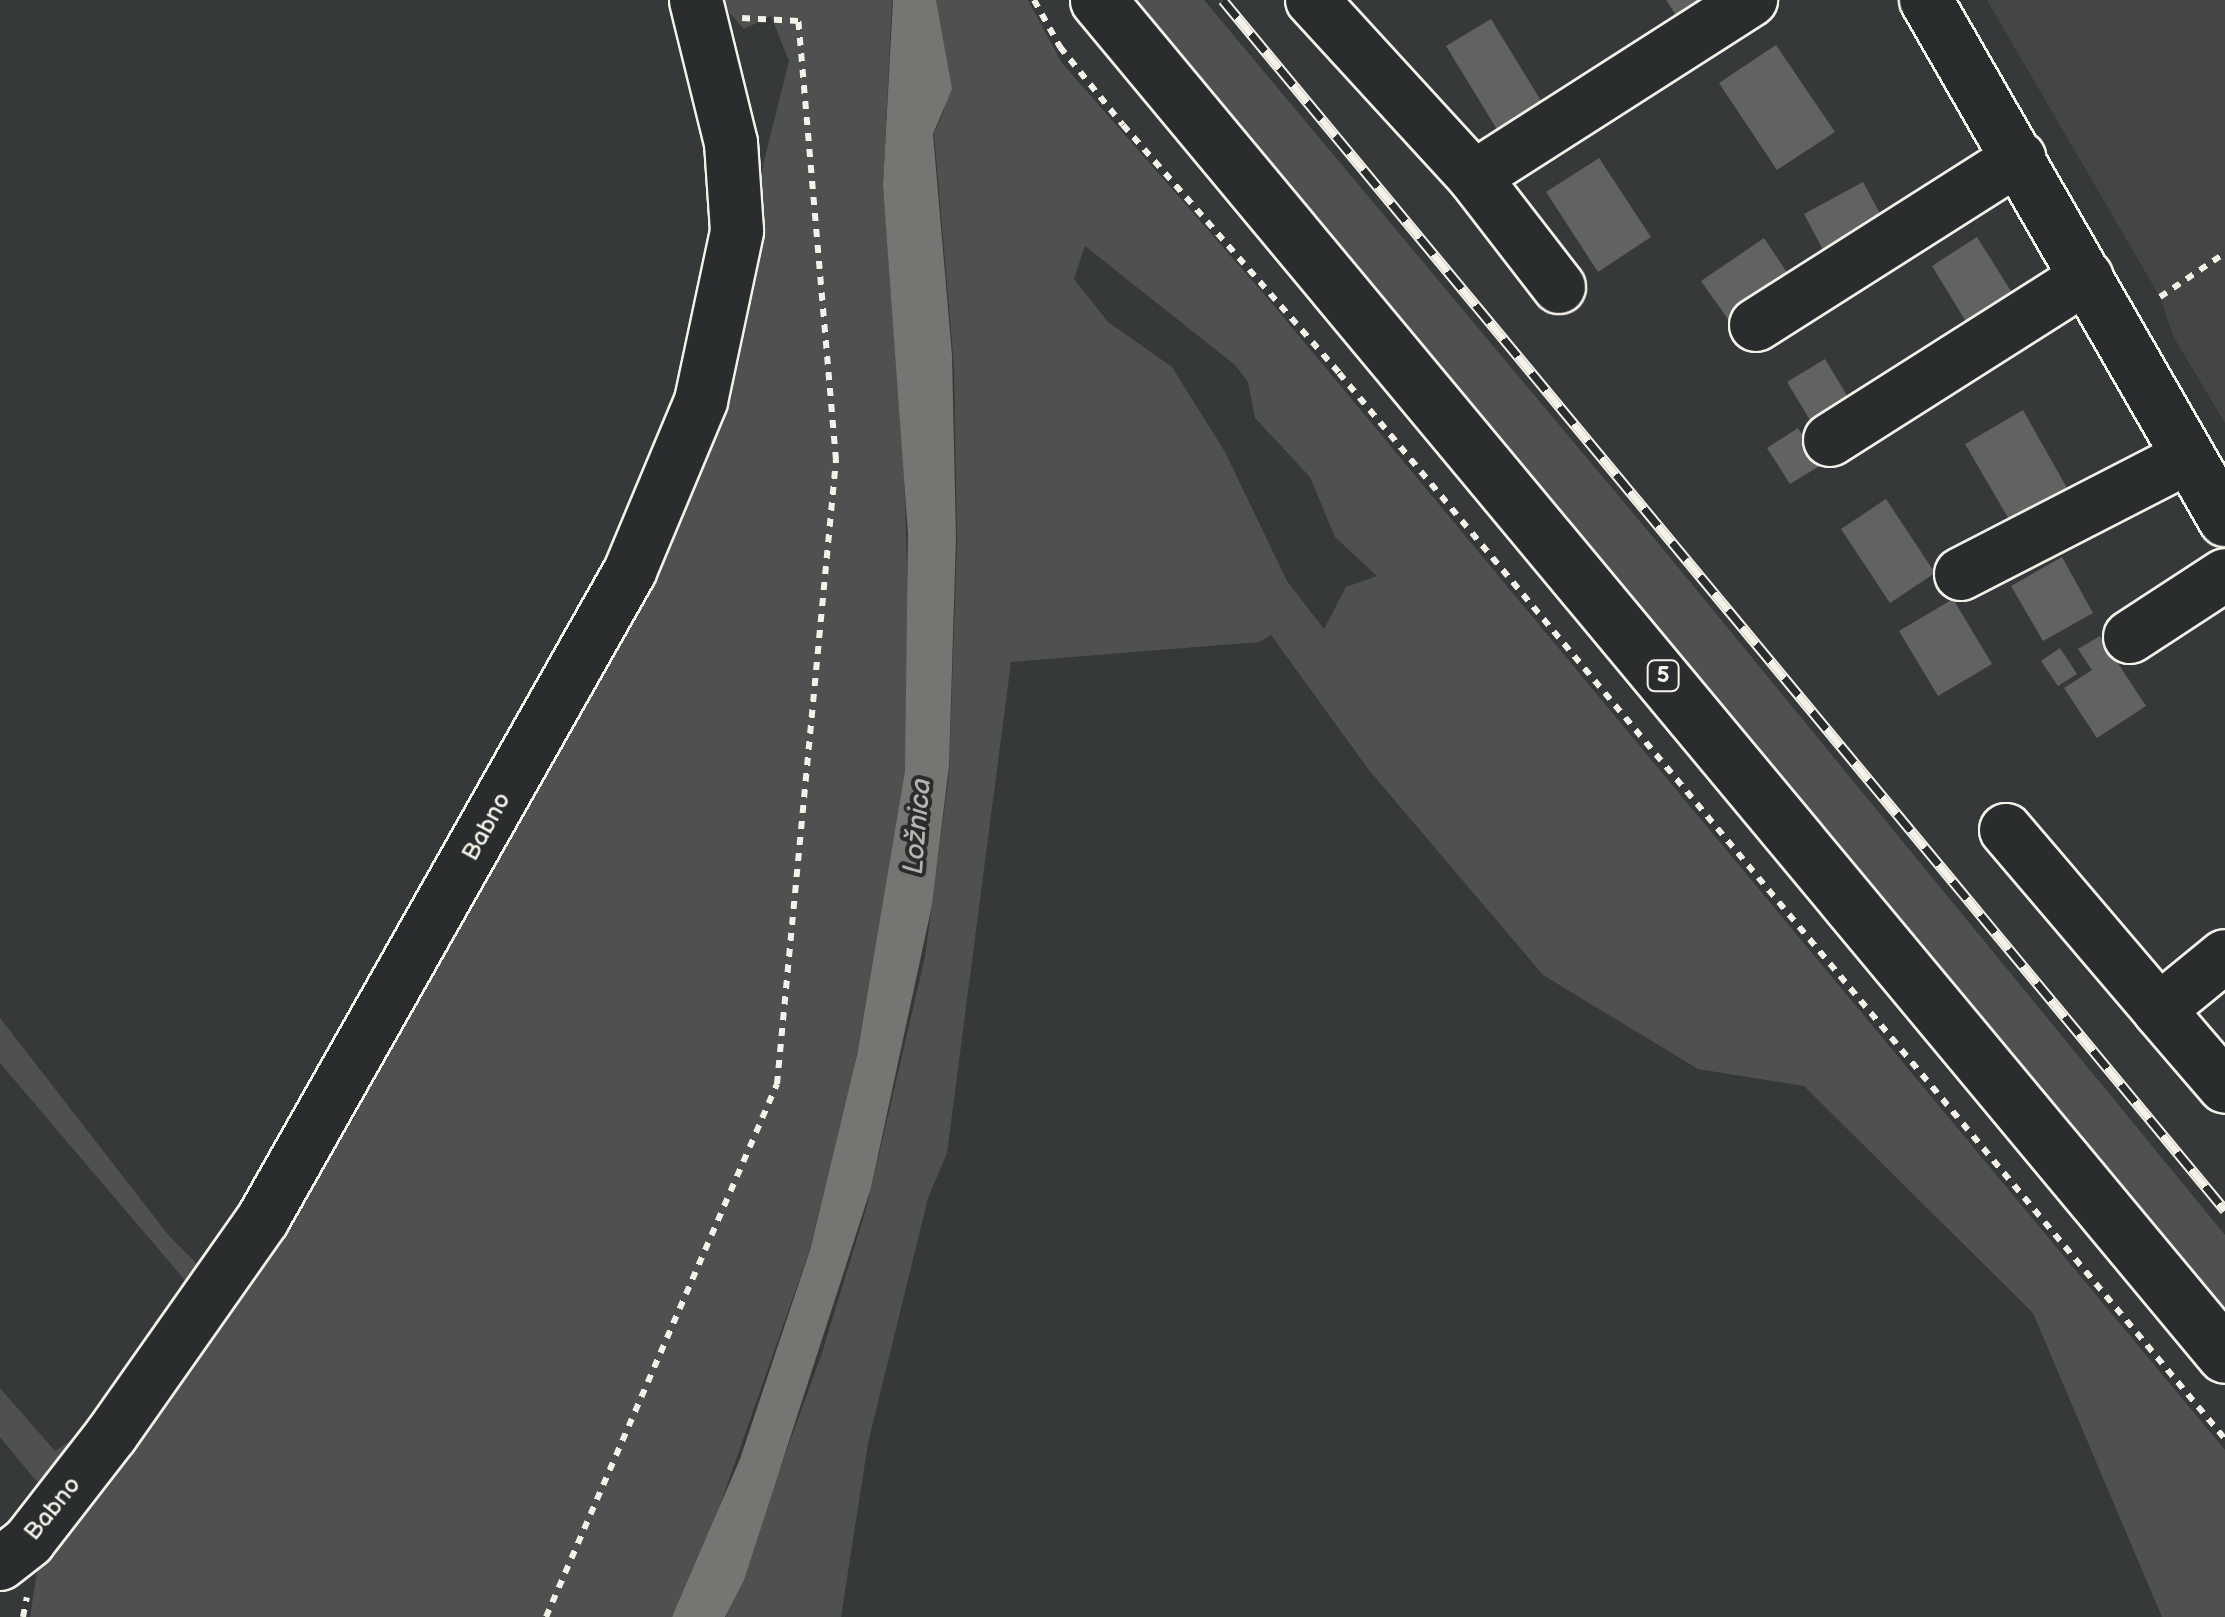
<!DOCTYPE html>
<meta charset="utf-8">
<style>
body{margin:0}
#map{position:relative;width:2225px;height:1617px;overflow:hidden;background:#363939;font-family:"Balsamiq Sans",sans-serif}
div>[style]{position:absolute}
.built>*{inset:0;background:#434645}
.green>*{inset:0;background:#4e514f}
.water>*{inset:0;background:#757572}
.building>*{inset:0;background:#616362}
.path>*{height:6px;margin-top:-3px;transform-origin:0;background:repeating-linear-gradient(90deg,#f4f1e8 0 8px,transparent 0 16px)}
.roads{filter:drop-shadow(2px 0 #f4f1e8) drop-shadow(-2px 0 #f4f1e8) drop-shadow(0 2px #f4f1e8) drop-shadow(0 -2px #f4f1e8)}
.minor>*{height:52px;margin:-26px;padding:0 26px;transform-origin:26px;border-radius:26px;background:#2a2d2e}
.major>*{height:55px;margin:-27.5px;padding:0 27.5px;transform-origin:27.5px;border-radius:27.5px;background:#2a2d2e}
.rail>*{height:11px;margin-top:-5.5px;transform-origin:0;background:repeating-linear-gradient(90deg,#2a2d2e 0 22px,#f4f1e8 0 44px);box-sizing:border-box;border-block:2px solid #f4f1e8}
span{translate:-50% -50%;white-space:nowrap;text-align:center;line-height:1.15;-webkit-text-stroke:8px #2a2d2e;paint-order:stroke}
.shield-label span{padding:2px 8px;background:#2a2d2e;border:2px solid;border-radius:8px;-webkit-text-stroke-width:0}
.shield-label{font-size:22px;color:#f4f1e8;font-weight:700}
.street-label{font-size:25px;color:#f4f1e8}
.water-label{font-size:28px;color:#b4b3ad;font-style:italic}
</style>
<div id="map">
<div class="built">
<div style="clip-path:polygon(1987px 0,2225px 0,2225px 423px,2173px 336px,2160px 297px)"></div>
</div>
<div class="green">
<div style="clip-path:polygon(718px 0,892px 0,883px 186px,902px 401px,910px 667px,905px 773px,855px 1064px,809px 1252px,701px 1559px,672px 1617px,30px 1617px,40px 1552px,205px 1338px,353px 1120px,421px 987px,601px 677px,696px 466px,755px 252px,763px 165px,789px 61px,771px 16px,744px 29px)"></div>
<div style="clip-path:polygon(evenodd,936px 0,1028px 0,1062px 63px,1270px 301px,2225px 1450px,2225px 1617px,2162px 1617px,2033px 1313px,1804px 1086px,1698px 1069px,1543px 975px,1369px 770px,1271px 635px,1259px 642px,1011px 662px,947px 1153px,928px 1198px,868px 1443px,841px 1617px,726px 1617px,821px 1356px,867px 1206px,925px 957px,949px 774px,957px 542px,954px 366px,934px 133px,944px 111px,936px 0,1085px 246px,1235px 365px,1248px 382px,1255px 418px,1310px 477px,1335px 537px,1377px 576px,1346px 587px,1324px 629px,1287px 581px,1225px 452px,1172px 367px,1108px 322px,1074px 279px,1085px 246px)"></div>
<div style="clip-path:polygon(1133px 0,1204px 0,1668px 555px,2225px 1235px,2225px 1318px)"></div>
<div style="clip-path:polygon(0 1018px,170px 1237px,209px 1276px,92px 1441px,0 1540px,0 1528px,42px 1488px,0 1437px,0 1388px,55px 1451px,75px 1438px,105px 1402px,189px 1285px,0 1063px)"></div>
</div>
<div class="water">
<div style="clip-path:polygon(893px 0,936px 0,952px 89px,933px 134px,952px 355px,956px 537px,949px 766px,932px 905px,871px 1188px,744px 1580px,725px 1617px,672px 1617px,740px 1459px,810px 1250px,857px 1055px,905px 771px,908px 534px,883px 185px)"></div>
</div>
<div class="building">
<div style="clip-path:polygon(1666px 0,1716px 0,1681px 23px)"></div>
<div style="clip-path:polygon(1491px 19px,1543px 104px,1498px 131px,1446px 46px)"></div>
<div style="clip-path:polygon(1776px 45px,1835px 132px,1777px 170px,1719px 83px)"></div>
<div style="clip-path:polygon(1599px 158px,1651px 237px,1598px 272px,1546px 192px)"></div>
<div style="clip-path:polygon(1863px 182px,1888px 228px,1829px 261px,1804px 214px)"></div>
<div style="clip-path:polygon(1977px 237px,2014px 296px,1968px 325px,1932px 266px)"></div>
<div style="clip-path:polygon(1764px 238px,1792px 280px,1730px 322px,1701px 281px)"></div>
<div style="clip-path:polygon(1825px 359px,1851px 402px,1813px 425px,1787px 382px)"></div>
<div style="clip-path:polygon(2023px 410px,2067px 488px,2010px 521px,1965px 444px)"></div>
<div style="clip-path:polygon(1798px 428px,1821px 465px,1790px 484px,1767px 448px)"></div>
<div style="clip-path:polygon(1886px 499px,1935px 573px,1890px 603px,1841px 529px)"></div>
<div style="clip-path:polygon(2062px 557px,2093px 613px,2043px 641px,2011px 586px)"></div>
<div style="clip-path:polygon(1953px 599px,1992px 664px,1938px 696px,1899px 631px)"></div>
<div style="clip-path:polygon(2100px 636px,2146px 706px,2097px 738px,2064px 688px,2092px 670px,2078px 649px)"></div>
<div style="clip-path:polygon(2060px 648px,2077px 674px,2058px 686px,2041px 661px)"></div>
</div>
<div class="path">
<div style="left:1034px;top:0;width:54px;rotate:61deg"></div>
<div style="left:1060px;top:47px;width:100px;rotate:51.1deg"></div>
<div style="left:1123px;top:125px;width:329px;rotate:48.9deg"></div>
<div style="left:1339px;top:373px;width:1386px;rotate:50.27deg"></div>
<div style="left:2160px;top:297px;width:78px;rotate:-34.1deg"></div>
<div style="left:23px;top:1617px;width:20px;rotate:-79deg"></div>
<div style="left:546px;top:1617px;width:581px;rotate:-66.57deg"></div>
<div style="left:777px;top:1084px;width:627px;rotate:-84.6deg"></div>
<div style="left:836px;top:460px;width:441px;rotate:-94.9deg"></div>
<div style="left:798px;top:21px;width:56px;rotate:-176.9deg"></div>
</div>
<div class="roads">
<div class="minor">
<div style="left:1312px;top:0;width:240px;rotate:47.5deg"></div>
<div style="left:1474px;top:177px;width:329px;rotate:-32.6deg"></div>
<div style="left:1926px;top:0;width:600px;rotate:60.1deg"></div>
<div style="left:1474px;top:177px;width:139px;rotate:52.3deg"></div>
<div style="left:1756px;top:325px;width:312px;rotate:-32.4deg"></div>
<div style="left:1830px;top:440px;width:304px;rotate:-32.4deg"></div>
<div style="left:1961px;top:574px;width:256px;rotate:-27.2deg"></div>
<div style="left:2130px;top:637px;width:113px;rotate:-33.1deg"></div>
<div style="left:2006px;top:830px;width:236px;rotate:49.6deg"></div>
<div style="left:2159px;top:1010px;width:85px;rotate:-39.3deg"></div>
<div style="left:2159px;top:1010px;width:101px;rotate:49.4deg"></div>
<div style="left:0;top:1564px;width:37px;rotate:-38deg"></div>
<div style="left:29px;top:1541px;width:135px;rotate:-52.2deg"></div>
<div style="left:112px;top:1434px;width:263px;rotate:-54.9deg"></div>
<div style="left:263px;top:1219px;width:745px;rotate:-60.47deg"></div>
<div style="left:630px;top:571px;width:184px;rotate:-67.3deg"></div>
<div style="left:701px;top:401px;width:174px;rotate:-78deg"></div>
<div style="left:737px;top:231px;width:88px;rotate:-93.9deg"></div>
<div style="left:731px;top:143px;width:147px;rotate:-103.8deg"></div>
</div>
<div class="major">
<div style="left:1098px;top:0;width:1762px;rotate:50.25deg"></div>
</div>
</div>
<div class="rail">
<div style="left:1223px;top:0;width:1571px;rotate:50.37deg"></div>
</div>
<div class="shield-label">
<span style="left:1663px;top:676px">5</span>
</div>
<div class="street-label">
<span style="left:487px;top:827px;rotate:-61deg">Babno</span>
<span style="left:53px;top:1509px;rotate:-51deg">Babno</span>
</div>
<div class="water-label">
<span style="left:918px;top:826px;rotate:-85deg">Ložnica</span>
</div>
</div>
